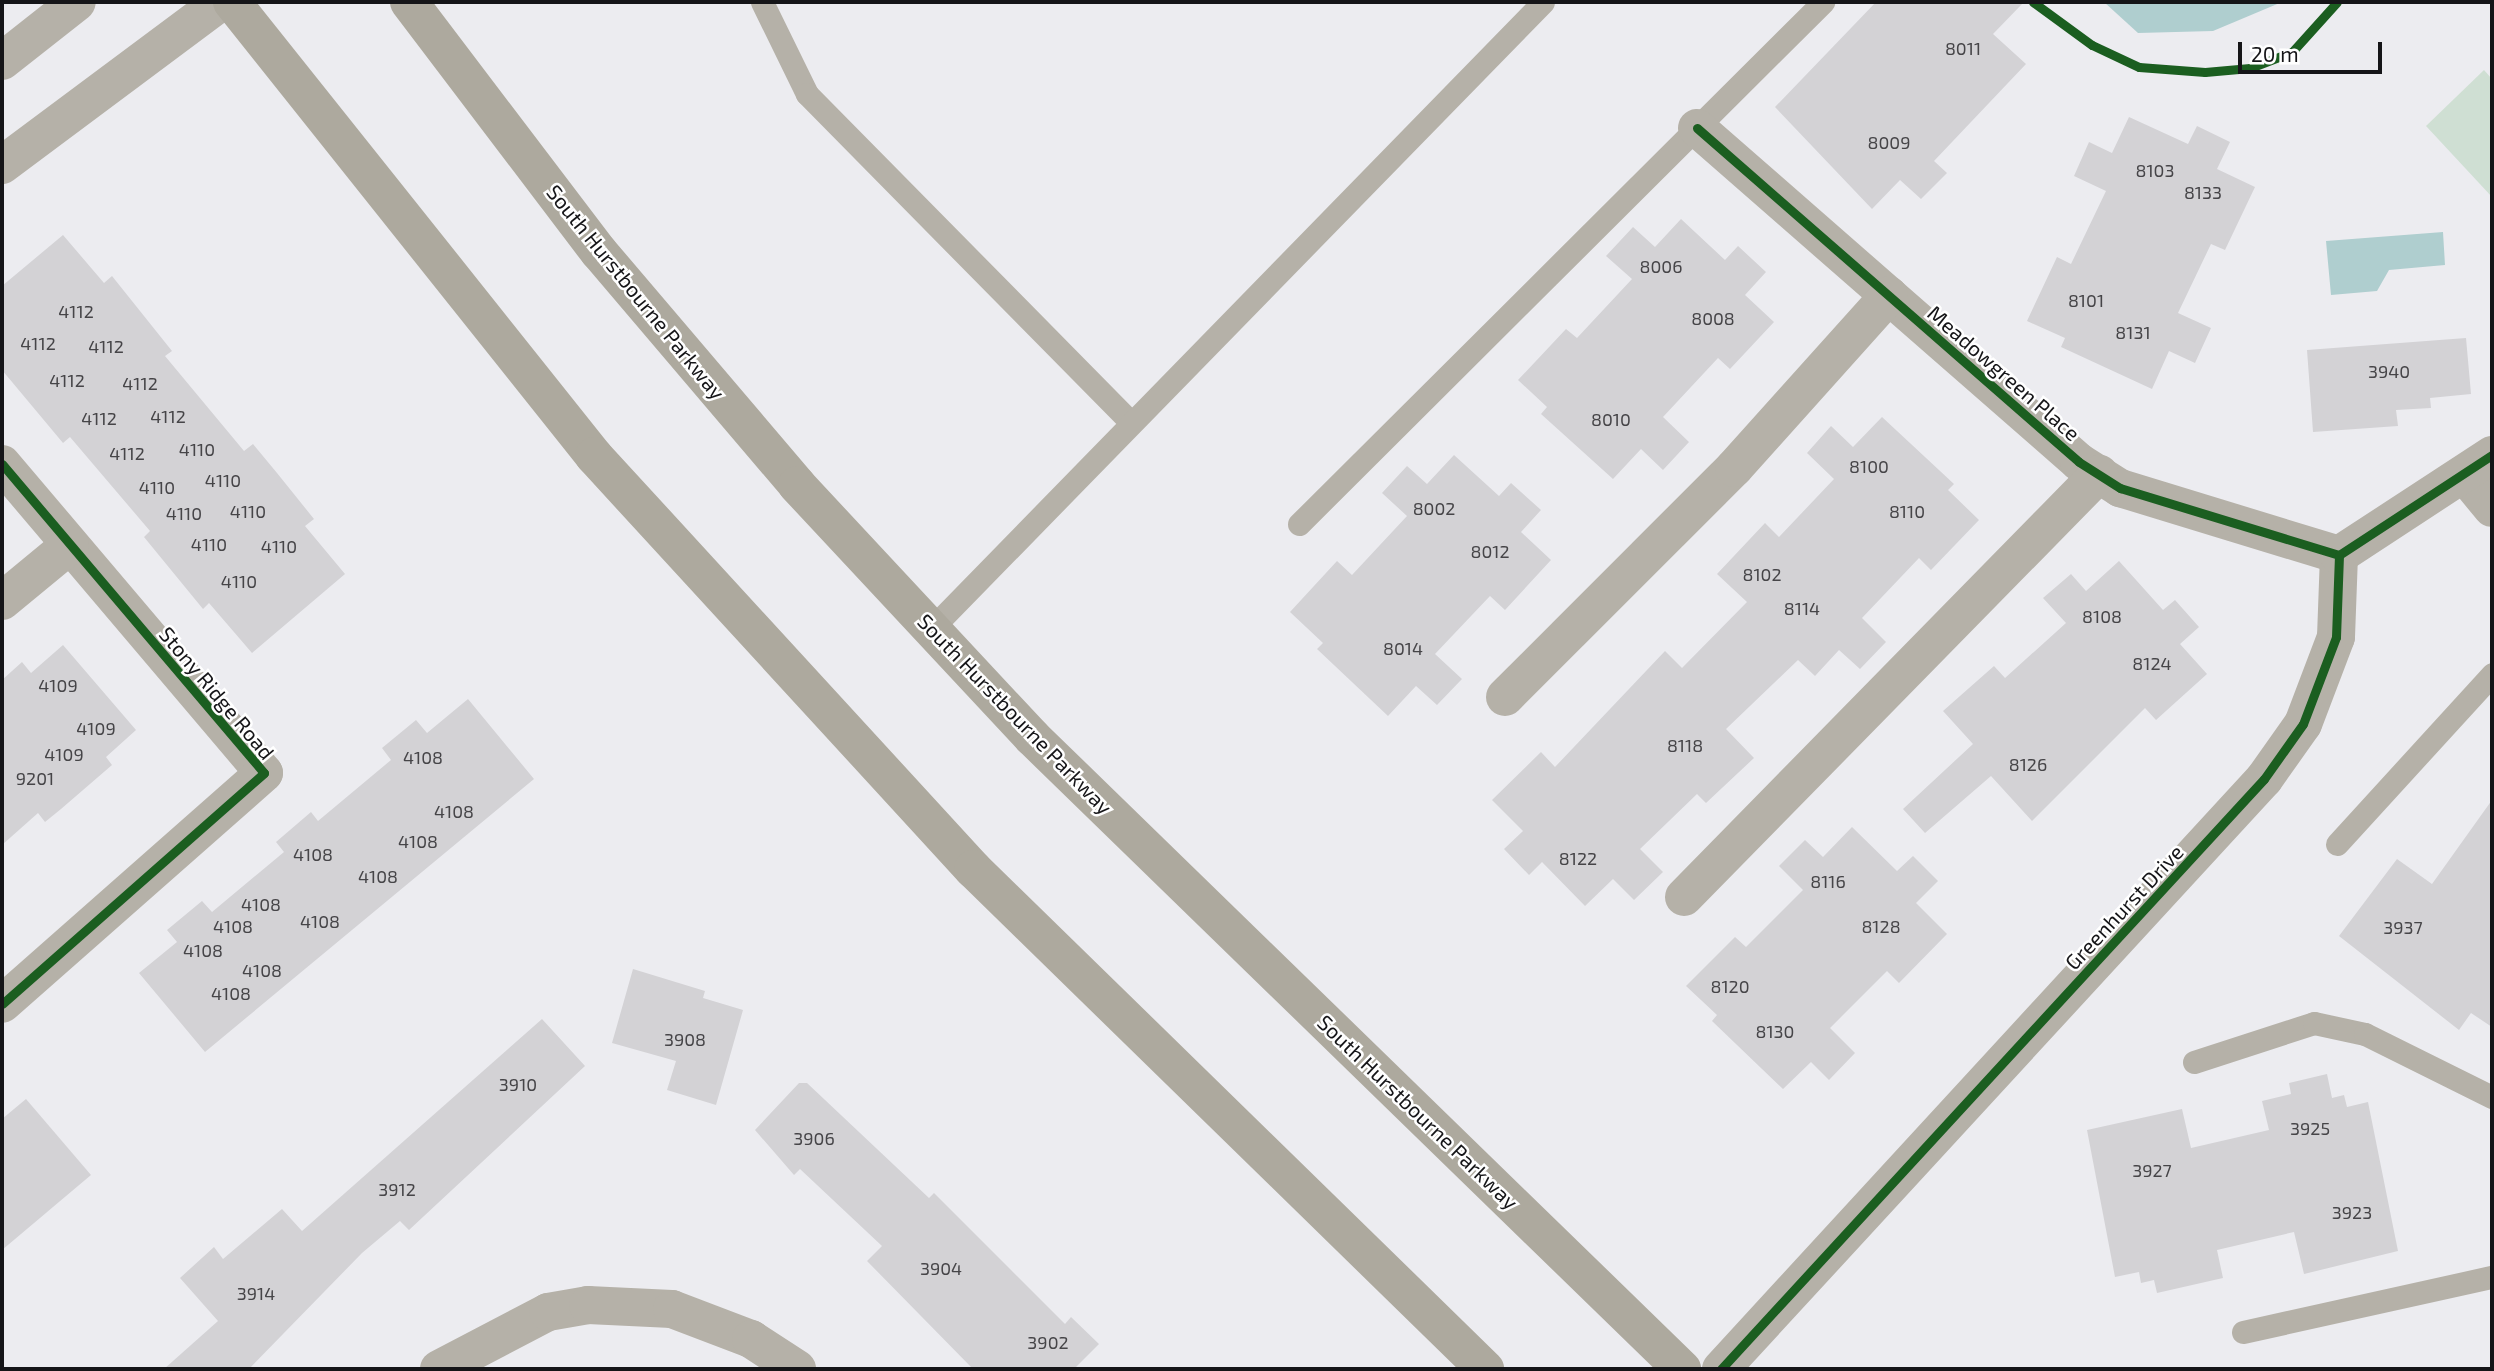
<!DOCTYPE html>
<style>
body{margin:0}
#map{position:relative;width:2494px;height:1371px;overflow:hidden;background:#ececf0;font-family:"Exo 2",sans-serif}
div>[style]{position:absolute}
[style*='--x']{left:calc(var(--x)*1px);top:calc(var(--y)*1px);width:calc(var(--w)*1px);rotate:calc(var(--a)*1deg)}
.green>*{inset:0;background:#cfdfd3}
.water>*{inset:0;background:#afcecf}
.building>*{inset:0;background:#d3d2d5}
.service>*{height:23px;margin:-11.5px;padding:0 11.5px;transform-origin:11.5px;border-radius:11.5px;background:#b5b1a8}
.minor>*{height:38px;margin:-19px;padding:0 19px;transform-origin:19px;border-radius:19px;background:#b5b1a8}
.primary>*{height:38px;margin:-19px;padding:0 19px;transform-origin:19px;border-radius:19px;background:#ada99e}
.cycleway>*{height:9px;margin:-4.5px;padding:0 4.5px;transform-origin:4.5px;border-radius:4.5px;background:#1b5e20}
span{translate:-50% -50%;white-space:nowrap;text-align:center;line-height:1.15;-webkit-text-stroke:5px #fff;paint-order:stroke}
.number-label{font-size:18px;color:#464548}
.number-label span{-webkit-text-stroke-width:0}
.street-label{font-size:21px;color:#151518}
.frame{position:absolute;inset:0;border:4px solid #151518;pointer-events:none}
.scale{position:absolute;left:2238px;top:42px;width:144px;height:32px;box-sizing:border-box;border:4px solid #151518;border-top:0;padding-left:9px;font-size:21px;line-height:24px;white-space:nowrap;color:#151518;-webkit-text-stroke:5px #fff;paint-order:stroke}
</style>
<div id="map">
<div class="green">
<div style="clip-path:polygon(2484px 70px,2492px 79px,2492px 197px,2426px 126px)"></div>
</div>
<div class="water">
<div style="clip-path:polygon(2104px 2px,2282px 2px,2213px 31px,2138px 33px)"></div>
<div style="clip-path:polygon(2443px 232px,2445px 265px,2389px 270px,2377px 291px,2331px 295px,2326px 241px)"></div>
</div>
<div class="building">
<div style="clip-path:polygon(1876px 2px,2024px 2px,1993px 34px,2026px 64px,1934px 161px,1947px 173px,1921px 199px,1900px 180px,1872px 209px,1775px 107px)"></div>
<div style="clip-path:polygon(2129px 117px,2188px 144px,2197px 126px,2230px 142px,2217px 169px,2255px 187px,2225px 250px,2211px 244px,2178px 313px,2211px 328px,2195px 363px,2169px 351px,2152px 389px,2061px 347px,2065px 338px,2027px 321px,2057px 257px,2071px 264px,2106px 191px,2074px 176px,2089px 142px,2112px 153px)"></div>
<div style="clip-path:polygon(1681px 219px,1725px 260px,1738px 246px,1766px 272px,1745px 295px,1774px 322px,1730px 369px,1718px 358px,1663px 417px,1689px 442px,1663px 470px,1641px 449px,1613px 479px,1541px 414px,1547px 407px,1518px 380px,1566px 329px,1577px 338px,1632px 279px,1606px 256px,1633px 227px,1655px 247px)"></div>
<div style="clip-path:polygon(63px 235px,104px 283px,112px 276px,172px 351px,165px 356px,244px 451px,253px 444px,277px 473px,314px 519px,305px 526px,345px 574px,252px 653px,209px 603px,203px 609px,144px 537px,150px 531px,70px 437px,63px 443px,2px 370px,2px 286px)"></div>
<div style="clip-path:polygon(2466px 338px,2471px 394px,2430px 398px,2431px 408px,2396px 410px,2398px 426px,2313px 432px,2307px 350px)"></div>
<div style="clip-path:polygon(1882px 417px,1954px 484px,1948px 490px,1979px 520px,1931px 570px,1919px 558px,1862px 618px,1886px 642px,1860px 669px,1839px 650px,1815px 676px,1798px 660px,1726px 729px,1754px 758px,1706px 803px,1697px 794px,1640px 849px,1663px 872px,1634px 900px,1613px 879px,1585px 906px,1542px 862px,1529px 875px,1504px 849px,1523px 831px,1492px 800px,1541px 752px,1555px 767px,1665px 651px,1682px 668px,1747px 602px,1717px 574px,1765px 523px,1779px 537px,1834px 479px,1807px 453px,1831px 426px,1853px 447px)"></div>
<div style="clip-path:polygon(1454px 455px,1499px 496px,1511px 483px,1541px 510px,1521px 532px,1551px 560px,1505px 610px,1490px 596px,1435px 654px,1462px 679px,1437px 705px,1416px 686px,1388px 716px,1317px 649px,1323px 643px,1290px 612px,1337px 561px,1352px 575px,1407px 516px,1382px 493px,1407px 466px,1427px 484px)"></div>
<div style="clip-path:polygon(2119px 561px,2163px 610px,2175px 600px,2199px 627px,2180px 644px,2207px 674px,2156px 720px,2145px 708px,2032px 821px,1991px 776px,1925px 833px,1903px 809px,1973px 744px,1943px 711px,1994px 666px,2005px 678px,2066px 623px,2043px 598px,2071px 574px,2086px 591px)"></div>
<div style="clip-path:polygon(63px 645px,136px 730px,106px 757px,112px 765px,61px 809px,45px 822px,38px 813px,2px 845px,2px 680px,22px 662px,31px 673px)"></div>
<div style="clip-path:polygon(468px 699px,534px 779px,205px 1052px,139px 973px,177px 942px,167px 930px,202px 901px,212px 912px,284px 852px,276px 842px,311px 812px,318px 821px,391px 760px,382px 748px,416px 720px,427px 733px)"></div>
<div style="clip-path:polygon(2492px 800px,2492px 1027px,2471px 1013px,2459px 1030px,2339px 936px,2397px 859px,2432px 884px)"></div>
<div style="clip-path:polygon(1852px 827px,1897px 871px,1913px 856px,1938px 881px,1916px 903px,1947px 934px,1899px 983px,1887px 971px,1830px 1028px,1855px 1053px,1829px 1080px,1811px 1062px,1783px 1089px,1712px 1021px,1717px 1015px,1686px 986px,1735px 937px,1746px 947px,1803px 890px,1779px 866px,1805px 840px,1823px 857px)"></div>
<div style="clip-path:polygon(633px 969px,705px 991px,703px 998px,743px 1010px,716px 1105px,667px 1090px,676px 1061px,612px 1043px)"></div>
<div style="clip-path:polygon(542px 1019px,585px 1066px,409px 1230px,400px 1221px,362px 1253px,249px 1369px,164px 1369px,218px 1321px,180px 1278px,214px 1247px,223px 1259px,282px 1209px,302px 1231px)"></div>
<div style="clip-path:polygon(2327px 1074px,2332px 1098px,2344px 1095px,2347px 1107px,2368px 1102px,2398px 1251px,2304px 1274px,2294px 1232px,2217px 1250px,2223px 1278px,2157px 1293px,2154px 1280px,2141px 1283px,2139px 1272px,2115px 1277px,2087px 1130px,2182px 1109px,2191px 1148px,2269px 1130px,2262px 1101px,2291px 1094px,2289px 1083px)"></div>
<div style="clip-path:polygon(799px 1083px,807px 1083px,929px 1198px,934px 1193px,1065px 1324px,1071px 1317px,1099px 1344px,1074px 1369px,973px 1369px,867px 1261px,882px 1246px,800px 1169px,794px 1175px,755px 1130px)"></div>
<div style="clip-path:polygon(26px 1099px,91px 1175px,2px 1250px,2px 1119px)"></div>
</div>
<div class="service">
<div style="--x:762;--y:2;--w:102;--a:63.9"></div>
<div style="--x:807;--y:94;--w:460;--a:45.4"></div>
<div style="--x:1299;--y:524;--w:740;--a:-44.89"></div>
<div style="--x:931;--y:629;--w:876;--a:-45.69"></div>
<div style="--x:2337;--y:844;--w:230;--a:-47.6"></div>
<div style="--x:2194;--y:1062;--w:126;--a:-18"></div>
<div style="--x:2314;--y:1023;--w:52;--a:12.2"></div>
<div style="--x:2365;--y:1034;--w:142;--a:26.4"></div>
<div style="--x:2243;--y:1332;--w:255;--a:-12.5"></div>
</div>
<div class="minor">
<div style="--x:2;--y:61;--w:95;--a:-38.2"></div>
<div style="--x:1697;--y:128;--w:507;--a:41.16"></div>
<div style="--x:2079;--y:462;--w:49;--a:32.4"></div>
<div style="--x:2120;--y:488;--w:229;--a:17"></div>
<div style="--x:2;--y:165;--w:273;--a:-36.7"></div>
<div style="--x:2;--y:464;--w:405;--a:49.7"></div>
<div style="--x:264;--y:773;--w:349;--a:138.6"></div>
<div style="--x:2464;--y:474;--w:44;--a:50.5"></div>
<div style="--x:2;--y:601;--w:88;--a:-39.5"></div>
<div style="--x:1505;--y:697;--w:324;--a:-45"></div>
<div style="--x:1734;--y:468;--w:232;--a:-48.1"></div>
<div style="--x:1684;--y:897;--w:593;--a:-45.55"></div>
<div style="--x:439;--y:1369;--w:123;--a:-27.6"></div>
<div style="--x:548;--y:1312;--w:41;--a:-9.9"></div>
<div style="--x:588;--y:1305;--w:84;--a:2.7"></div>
<div style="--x:672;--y:1309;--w:85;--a:20.8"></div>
<div style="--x:751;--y:1339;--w:55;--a:33.1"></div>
<div style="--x:1721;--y:1369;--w:802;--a:-47.38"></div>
<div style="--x:2264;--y:779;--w:67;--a:-54.7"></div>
<div style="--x:2303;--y:724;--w:93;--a:-69.2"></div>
<div style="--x:2336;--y:637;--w:82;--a:-87.9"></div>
<div style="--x:2339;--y:555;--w:183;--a:-33.2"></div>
</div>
<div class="primary">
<div style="--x:232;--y:2;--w:581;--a:51.43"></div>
<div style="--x:594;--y:456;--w:561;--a:47.46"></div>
<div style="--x:973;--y:869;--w:716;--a:44.32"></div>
<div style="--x:409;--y:2;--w:314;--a:52.8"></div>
<div style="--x:599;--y:252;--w:306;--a:49.6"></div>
<div style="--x:797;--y:485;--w:345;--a:47"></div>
<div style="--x:1032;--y:737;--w:907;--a:44.2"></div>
</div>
<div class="cycleway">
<div style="--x:2033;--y:2;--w:73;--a:36.1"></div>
<div style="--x:2092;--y:45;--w:52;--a:25.1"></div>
<div style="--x:2139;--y:67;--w:66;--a:4.3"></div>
<div style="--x:2205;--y:72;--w:45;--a:-5.1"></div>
<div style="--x:2250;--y:68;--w:45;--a:-20.9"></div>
<div style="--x:2292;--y:52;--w:67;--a:-48"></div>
<div style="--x:1697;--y:128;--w:507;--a:41.16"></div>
<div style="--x:2079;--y:462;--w:49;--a:32.4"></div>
<div style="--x:2120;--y:488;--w:229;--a:17"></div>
<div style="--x:2;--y:464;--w:405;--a:49.7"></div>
<div style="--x:264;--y:773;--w:349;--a:138.6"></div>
<div style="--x:1721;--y:1369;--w:802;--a:-47.38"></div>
<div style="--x:2264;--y:779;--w:67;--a:-54.7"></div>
<div style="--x:2303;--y:724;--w:93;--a:-69.2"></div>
<div style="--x:2336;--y:637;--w:82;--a:-87.9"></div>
<div style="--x:2339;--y:555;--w:183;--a:-33.2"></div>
</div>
<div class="number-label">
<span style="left:1963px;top:48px">8011</span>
<span style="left:1889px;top:142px">8009</span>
<span style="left:2155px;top:170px">8103</span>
<span style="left:2203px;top:192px">8133</span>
<span style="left:1661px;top:266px">8006</span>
<span style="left:2086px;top:300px">8101</span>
<span style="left:76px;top:311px">4112</span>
<span style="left:1713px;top:318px">8008</span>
<span style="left:2133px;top:332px">8131</span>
<span style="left:38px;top:343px">4112</span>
<span style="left:106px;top:346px">4112</span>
<span style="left:2389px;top:371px">3940</span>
<span style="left:67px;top:380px">4112</span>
<span style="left:140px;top:383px">4112</span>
<span style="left:168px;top:416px">4112</span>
<span style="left:99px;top:418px">4112</span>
<span style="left:1611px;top:419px">8010</span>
<span style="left:197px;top:449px">4110</span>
<span style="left:127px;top:453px">4112</span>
<span style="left:1869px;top:466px">8100</span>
<span style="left:223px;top:480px">4110</span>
<span style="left:157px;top:487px">4110</span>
<span style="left:1434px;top:508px">8002</span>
<span style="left:248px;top:511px">4110</span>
<span style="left:1907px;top:511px">8110</span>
<span style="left:184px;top:513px">4110</span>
<span style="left:209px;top:544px">4110</span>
<span style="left:279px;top:546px">4110</span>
<span style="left:1490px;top:551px">8012</span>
<span style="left:1762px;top:574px">8102</span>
<span style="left:239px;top:581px">4110</span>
<span style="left:1802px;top:608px">8114</span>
<span style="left:2102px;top:616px">8108</span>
<span style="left:1403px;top:648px">8014</span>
<span style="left:2152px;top:663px">8124</span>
<span style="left:58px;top:685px">4109</span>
<span style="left:96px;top:728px">4109</span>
<span style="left:1685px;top:745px">8118</span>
<span style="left:64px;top:754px">4109</span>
<span style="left:423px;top:757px">4108</span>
<span style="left:2028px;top:764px">8126</span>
<span style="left:35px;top:778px">9201</span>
<span style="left:454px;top:811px">4108</span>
<span style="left:418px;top:841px">4108</span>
<span style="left:313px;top:854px">4108</span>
<span style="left:1578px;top:858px">8122</span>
<span style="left:378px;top:876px">4108</span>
<span style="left:1828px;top:881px">8116</span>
<span style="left:261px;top:904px">4108</span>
<span style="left:320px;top:921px">4108</span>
<span style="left:233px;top:926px">4108</span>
<span style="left:1881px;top:926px">8128</span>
<span style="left:2403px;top:927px">3937</span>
<span style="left:203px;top:950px">4108</span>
<span style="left:262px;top:970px">4108</span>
<span style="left:1730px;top:986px">8120</span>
<span style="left:231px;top:993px">4108</span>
<span style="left:1775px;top:1031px">8130</span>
<span style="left:685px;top:1039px">3908</span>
<span style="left:518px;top:1084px">3910</span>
<span style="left:2310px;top:1128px">3925</span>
<span style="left:814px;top:1138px">3906</span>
<span style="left:2152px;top:1170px">3927</span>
<span style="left:397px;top:1189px">3912</span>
<span style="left:2352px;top:1212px">3923</span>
<span style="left:941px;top:1268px">3904</span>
<span style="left:256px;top:1293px">3914</span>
<span style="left:1048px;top:1342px">3902</span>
</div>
<div class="street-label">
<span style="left:636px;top:292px;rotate:51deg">South Hurstbourne Parkway</span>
<span style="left:2004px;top:373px;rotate:41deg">Meadowgreen Place</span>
<span style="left:217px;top:693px;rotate:50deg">Stony Ridge Road</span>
<span style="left:1015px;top:714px;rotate:46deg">South Hurstbourne Parkway</span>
<span style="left:2124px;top:907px;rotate:-47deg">Greenhurst Drive</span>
<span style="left:1418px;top:1112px;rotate:44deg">South Hurstbourne Parkway</span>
</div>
<div class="frame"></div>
<div class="scale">20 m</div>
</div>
